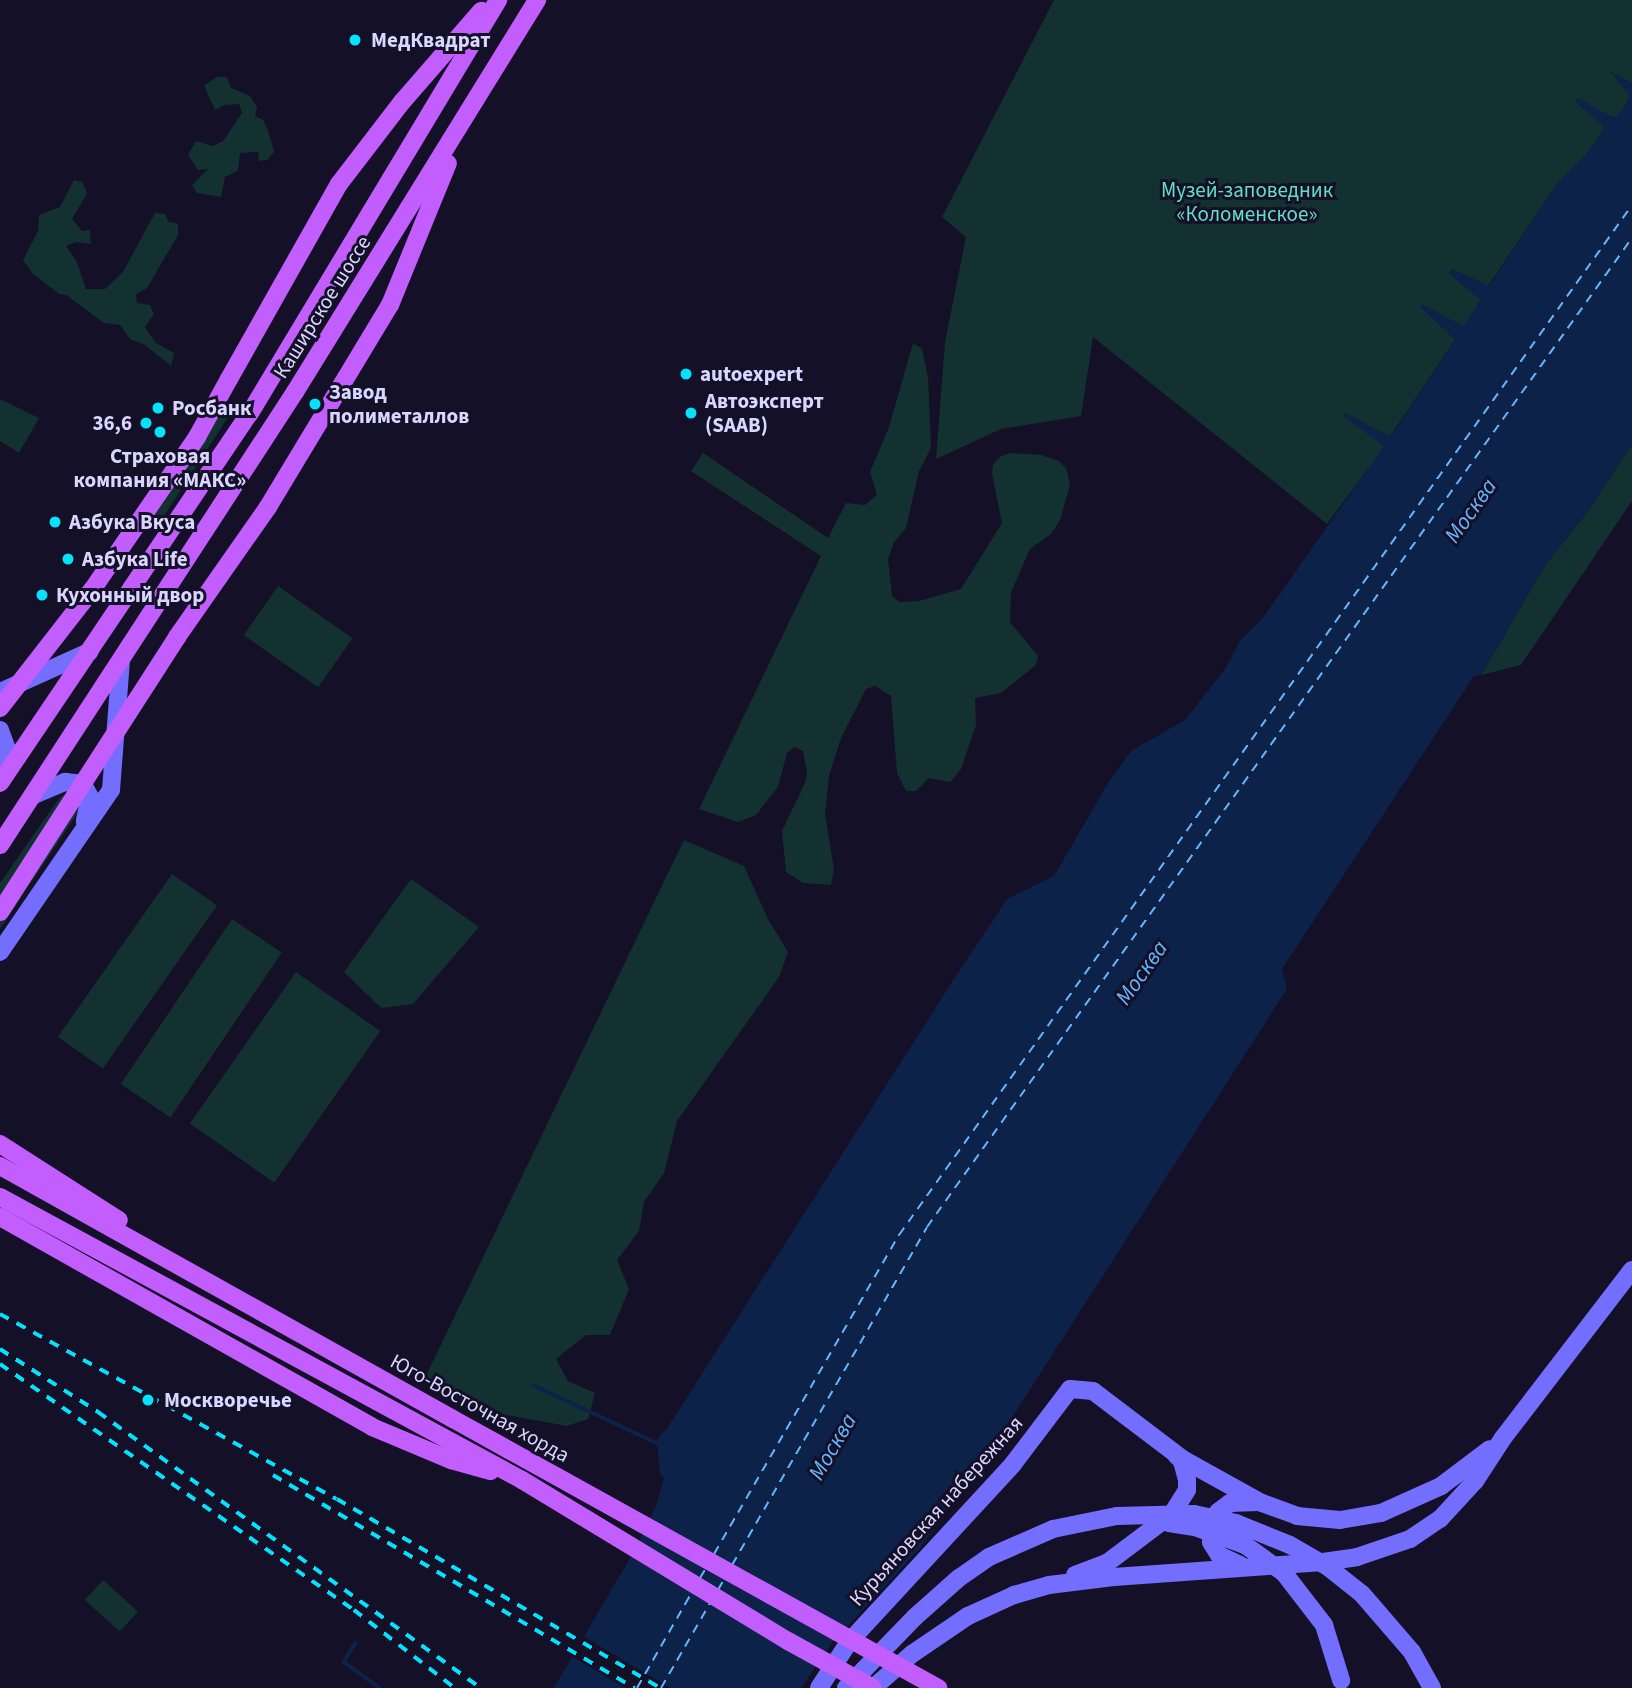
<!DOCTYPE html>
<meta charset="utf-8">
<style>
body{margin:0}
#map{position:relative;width:1632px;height:1688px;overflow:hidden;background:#141027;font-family:"Source Sans 3",sans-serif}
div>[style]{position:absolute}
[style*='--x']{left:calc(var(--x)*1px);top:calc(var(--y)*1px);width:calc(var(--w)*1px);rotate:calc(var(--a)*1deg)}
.green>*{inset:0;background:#133130;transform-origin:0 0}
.water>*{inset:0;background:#0d2249}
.pier>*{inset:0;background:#141027}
.stream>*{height:3.5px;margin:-1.75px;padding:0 1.75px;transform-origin:1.75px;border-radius:1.75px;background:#0d2249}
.ferry>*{height:2px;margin-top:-1px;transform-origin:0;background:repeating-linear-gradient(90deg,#65b6fe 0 9px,transparent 0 16px)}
.secondary>*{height:18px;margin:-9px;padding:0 9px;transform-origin:9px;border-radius:9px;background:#736efe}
.primary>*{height:18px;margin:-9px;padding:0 9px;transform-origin:9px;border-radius:9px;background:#c35efe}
.rail>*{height:3.5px;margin-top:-1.75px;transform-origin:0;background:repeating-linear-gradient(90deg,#04e2fd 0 10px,transparent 0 19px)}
.secondary-bridge>*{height:18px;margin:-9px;padding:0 9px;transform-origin:9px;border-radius:9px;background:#736efe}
.primary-bridge>*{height:18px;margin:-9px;padding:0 9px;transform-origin:9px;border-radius:9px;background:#c35efe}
.dots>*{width:19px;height:19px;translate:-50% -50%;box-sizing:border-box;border:4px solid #141027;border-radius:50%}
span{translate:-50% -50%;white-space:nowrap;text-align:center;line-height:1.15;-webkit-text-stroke:6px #141027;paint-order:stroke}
.poi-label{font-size:21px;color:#dbd6ff;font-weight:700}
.left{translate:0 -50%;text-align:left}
.right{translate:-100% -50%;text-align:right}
.park-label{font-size:21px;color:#62dfc1}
.street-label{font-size:21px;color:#dbd6ff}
.water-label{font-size:23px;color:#65b6fe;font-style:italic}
</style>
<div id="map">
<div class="green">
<div style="clip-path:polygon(1054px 0,1632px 0,1632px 83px,1611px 72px,1630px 95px,1624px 109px,1614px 118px,1577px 99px,1576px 102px,1604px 126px,1601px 134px,1585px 156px,1557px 184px,1488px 286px,1452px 269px,1449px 273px,1481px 300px,1463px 327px,1422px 305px,1421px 307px,1455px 339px,1390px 437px,1345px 413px,1344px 416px,1385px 446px,1327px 524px,1093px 337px,1081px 416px,1001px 429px,936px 459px,945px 342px,966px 237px,942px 217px)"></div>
<div style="clip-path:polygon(217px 77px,227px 77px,231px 88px,250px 96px,257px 107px,255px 116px,263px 120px,268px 130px,274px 152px,267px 160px,259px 161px,258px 152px,240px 153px,238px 171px,225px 177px,221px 197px,197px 193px,192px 185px,208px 169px,198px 170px,188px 155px,196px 141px,213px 146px,223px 141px,242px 113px,239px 104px,225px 105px,215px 110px,204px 86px)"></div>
<div style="clip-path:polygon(74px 180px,82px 182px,87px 193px,72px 219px,82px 231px,90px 230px,91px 244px,76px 242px,66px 246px,77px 262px,86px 289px,105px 289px,123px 272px,155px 213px,165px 214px,169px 222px,178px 224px,178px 235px,147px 288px,136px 294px,137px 303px,150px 305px,154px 314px,145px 327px,156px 343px,174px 353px,171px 366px,145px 345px,130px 339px,120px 325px,104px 323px,66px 295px,59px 294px,33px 274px,23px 260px,38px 231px,39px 215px,60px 207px)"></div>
<div style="clip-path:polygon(913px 343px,922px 349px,928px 377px,931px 448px,919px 471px,906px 528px,894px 542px,888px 559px,892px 596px,900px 602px,919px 601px,961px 589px,1002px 523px,992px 474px,993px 464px,1001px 456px,1011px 453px,1041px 455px,1059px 461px,1066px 468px,1070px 485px,1060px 520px,1051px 534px,1030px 549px,1011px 592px,1010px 622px,1038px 656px,1036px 665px,1001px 693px,975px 698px,976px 725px,961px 769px,950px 782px,929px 778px,916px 791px,906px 791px,897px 773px,891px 696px,875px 686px,866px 689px,841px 738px,829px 776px,825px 814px,834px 869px,831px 885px,803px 883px,786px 872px,782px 831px,805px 783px,807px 772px,803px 751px,794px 747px,787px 753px,778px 787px,756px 815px,738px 822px,699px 809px,821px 556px,691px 471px,703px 453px,828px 538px,846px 503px,865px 505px,877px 495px,870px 472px,889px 427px)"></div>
<div style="clip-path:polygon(0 399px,39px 418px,19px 453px,0 441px)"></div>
<div style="clip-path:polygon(224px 409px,232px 411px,155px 530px,146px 532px,138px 526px)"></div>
<div style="clip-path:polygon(1632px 444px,1632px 501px,1521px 665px,1481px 675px,1546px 564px,1588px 511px)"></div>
<div style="left:278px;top:586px;width:91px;height:60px;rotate:35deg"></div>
<div style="clip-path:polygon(70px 792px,80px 805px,79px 811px,0 929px,0 883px,60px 797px)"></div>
<div style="clip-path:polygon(684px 840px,744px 866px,768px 919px,788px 952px,779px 977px,677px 1121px,664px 1173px,644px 1202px,639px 1231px,617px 1260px,629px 1289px,610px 1335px,586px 1335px,556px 1359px,568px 1381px,595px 1393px,588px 1419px,567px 1426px,484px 1411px,423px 1382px)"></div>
<div style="left:172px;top:874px;width:55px;height:199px;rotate:35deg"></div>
<div style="clip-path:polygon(411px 879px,479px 927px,413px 1004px,381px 1008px,344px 972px)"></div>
<div style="left:232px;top:919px;width:60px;height:199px;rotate:34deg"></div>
<div style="left:296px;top:972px;width:103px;height:185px;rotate:35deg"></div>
<div style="left:103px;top:1580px;width:47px;height:27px;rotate:42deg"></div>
</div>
<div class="water">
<div style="clip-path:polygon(1611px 72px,1632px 83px,1632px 444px,1588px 511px,1546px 564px,1481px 675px,1474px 676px,1282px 969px,1287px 989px,1002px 1433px,921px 1547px,832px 1643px,801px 1688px,554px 1688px,634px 1551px,656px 1506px,664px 1478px,660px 1473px,657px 1440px,668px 1427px,954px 979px,1007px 899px,1054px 876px,1110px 780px,1131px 751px,1185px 720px,1225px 669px,1240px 641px,1262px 619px,1384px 446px,1343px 416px,1345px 413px,1391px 437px,1455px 339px,1420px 307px,1422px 304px,1463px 326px,1481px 300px,1449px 273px,1452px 269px,1489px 286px,1557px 184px,1585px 156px,1601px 134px,1604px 126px,1575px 102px,1578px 98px,1614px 118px,1624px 109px,1630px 96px)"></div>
</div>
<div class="pier">
<div style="clip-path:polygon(581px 1635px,670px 1688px,625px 1688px,569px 1655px)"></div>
</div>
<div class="stream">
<div style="--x:533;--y:1385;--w:141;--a:25.1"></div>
<div style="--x:356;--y:1643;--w:22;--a:122"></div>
<div style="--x:344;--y:1662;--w:44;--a:35.8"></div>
</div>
<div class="ferry">
<div style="--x:714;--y:1554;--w:369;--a:-59.9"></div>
<div style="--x:899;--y:1235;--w:1264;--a:-54.56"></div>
<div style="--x:732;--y:1565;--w:390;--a:-60"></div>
<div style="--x:927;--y:1227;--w:1215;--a:-54.52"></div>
<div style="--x:700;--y:1578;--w:12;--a:-59"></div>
<div style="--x:718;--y:1590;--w:13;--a:-61"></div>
<div style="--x:637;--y:1688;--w:111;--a:-60.2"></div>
<div style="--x:661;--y:1688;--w:98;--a:-60"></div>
</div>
<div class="secondary">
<div style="--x:0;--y:692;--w:98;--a:-24.2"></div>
<div style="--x:0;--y:730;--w:20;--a:70"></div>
<div style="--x:7;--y:749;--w:29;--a:98"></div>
<div style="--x:34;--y:795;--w:34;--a:-23"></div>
<div style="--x:65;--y:782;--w:10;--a:6"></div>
<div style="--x:75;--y:783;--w:11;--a:27"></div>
<div style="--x:85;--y:788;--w:10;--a:61"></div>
<div style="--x:90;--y:797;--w:25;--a:102"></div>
<div style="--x:0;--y:952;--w:196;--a:-55.6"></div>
<div style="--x:111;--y:790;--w:130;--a:-85.6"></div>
<div style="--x:1240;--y:1565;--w:23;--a:-155"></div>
<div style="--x:1219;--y:1555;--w:15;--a:-122"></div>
<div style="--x:1211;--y:1542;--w:16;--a:-90"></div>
<div style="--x:1211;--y:1526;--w:16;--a:-63"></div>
<div style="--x:1218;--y:1512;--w:15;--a:-37"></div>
<div style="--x:1230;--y:1503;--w:28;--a:-2"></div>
<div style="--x:1075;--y:1575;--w:34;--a:-21"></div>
<div style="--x:1107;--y:1563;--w:81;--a:-37"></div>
<div style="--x:1172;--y:1514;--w:28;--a:-58"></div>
<div style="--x:1187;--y:1490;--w:10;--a:-90"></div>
<div style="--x:1187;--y:1480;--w:20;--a:-105"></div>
<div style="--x:1182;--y:1461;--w:8;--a:-135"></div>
<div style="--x:819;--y:1688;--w:55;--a:-56.9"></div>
<div style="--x:849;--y:1642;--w:242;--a:-47.3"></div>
<div style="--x:1013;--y:1464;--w:94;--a:-52.8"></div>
<div style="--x:1070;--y:1389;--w:23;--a:5"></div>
<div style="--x:1093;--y:1391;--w:114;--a:37.2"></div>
<div style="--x:1184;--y:1460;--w:89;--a:28.9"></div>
<div style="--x:1262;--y:1503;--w:37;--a:20"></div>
<div style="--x:1297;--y:1516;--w:43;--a:5.3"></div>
<div style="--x:1340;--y:1520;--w:42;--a:-9.7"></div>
<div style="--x:1381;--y:1513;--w:66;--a:-24.2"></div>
<div style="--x:1441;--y:1486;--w:61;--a:-37.1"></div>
<div style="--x:846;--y:1688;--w:99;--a:-45.8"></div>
<div style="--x:915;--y:1617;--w:59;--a:-41.6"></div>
<div style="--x:959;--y:1578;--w:37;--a:-35"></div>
<div style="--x:989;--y:1557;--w:70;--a:-23.6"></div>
<div style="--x:1053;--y:1529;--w:65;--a:-11.5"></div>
<div style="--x:873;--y:1688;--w:52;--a:-41.1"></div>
<div style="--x:912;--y:1654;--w:68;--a:-34.2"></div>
<div style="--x:968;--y:1616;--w:51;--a:-24.5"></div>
<div style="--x:1014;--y:1595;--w:36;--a:-16"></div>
<div style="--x:1049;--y:1585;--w:65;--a:-7"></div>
<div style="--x:1114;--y:1577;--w:210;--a:-4.1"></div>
<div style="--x:1323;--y:1562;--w:34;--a:-8"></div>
<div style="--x:1357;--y:1557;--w:56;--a:-18.8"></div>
<div style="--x:1410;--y:1539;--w:36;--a:-34"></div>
<div style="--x:1440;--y:1519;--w:52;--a:-47.4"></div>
<div style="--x:1475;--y:1481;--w:51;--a:-56.9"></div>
<div style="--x:1503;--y:1438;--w:212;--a:-52.5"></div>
</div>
<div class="primary">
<div style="--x:229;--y:379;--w:224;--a:-60.6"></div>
<div style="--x:339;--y:184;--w:103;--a:-52.5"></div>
<div style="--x:402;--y:102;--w:121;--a:-49"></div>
<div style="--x:268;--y:507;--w:236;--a:-58.9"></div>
<div style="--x:390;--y:305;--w:153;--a:-67.8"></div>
<div style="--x:0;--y:783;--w:447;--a:-56"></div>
<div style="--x:250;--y:413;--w:482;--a:-59"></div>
<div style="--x:0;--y:845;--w:541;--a:-56.93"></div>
<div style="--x:295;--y:392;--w:461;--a:-58.3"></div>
<div style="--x:0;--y:1144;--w:141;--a:32.6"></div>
<div style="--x:0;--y:1166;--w:519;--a:29.18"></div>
<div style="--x:0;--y:1197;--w:594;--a:28.46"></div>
<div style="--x:522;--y:1480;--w:311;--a:31.2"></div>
<div style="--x:0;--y:1217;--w:427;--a:29.4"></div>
<div style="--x:372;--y:1427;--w:86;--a:22.7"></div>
<div style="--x:451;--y:1460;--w:41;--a:15.8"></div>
</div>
<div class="rail">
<div style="--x:0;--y:1314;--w:384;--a:28.8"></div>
<div style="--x:337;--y:1499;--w:375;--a:30.3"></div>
<div style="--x:0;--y:1349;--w:117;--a:32.7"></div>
<div style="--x:98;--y:1412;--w:471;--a:35.8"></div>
<div style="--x:0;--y:1364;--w:431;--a:34.8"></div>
<div style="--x:354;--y:1610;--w:128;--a:37.7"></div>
<div style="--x:273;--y:1475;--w:420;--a:30.5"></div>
</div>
<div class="secondary-bridge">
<div style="--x:1117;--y:1516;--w:77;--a:-1.5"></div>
<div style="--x:1194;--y:1514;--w:43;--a:12.1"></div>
<div style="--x:1236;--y:1523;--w:58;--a:22.2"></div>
<div style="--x:1290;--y:1545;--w:44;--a:30.1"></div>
<div style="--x:1328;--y:1567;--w:43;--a:38.5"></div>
<div style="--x:1362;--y:1594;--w:77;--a:49.2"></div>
<div style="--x:1412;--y:1652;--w:41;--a:60.9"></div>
<div style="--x:1169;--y:1523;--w:26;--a:9"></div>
<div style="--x:1195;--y:1527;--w:53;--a:19.8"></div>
<div style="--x:1245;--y:1545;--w:48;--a:35.7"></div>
<div style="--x:1284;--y:1573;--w:66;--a:52.4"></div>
<div style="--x:1324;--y:1625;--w:58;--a:72.8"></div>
</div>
<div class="primary-bridge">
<div style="--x:0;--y:708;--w:150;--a:-52.1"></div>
<div style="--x:92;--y:590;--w:186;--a:-55.5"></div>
<div style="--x:197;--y:437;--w:66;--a:-61.1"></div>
<div style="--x:0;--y:912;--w:327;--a:-57.2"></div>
<div style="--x:177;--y:637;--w:159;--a:-55"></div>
<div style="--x:453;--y:1419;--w:555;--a:29.01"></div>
<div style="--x:788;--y:1641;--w:97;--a:28.9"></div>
</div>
<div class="dots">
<div style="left:355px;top:40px;background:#04e2fd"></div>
<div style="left:686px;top:374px;background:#04e2fd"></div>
<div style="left:315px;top:404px;background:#04e2fd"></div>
<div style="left:158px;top:408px;background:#04e2fd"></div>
<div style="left:691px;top:413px;background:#04e2fd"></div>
<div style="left:146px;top:423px;background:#04e2fd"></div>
<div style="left:160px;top:432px;background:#04e2fd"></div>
<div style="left:55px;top:522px;background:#04e2fd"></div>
<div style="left:68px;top:559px;background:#04e2fd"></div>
<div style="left:42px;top:595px;background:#04e2fd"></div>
<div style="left:148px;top:1400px;background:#04e2fd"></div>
</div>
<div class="poi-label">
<span class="left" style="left:371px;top:40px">МедКвадрат</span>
<span class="left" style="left:700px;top:374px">autoexpert</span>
<span class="left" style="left:329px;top:404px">Завод<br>полиметаллов</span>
<span class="left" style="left:705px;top:413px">Автоэксперт<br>(SAAB)</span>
<span class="left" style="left:172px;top:408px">Росбанк</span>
<span class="right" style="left:132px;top:423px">36,6</span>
<span style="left:160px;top:468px">Страховая<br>компания «МАКС»</span>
<span class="left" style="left:69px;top:522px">Азбука Вкуса</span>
<span class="left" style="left:82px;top:559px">Азбука Life</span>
<span class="left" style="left:56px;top:595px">Кухонный двор</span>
<span class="left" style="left:164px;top:1400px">Москворечье</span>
</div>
<div class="park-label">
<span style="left:1247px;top:202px">Музей-заповедник<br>«Коломенское»</span>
</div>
<div class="street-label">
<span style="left:322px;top:307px;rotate:-58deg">Каширское шоссе</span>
<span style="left:480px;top:1408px;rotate:29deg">Юго-Восточная хорда</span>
<span style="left:936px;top:1511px;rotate:-48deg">Курьяновская набережная</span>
</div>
<div class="water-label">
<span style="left:1471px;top:511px;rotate:-55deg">Москва</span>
<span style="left:1142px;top:973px;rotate:-55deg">Москва</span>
<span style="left:833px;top:1447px;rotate:-60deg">Москва</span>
</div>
</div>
